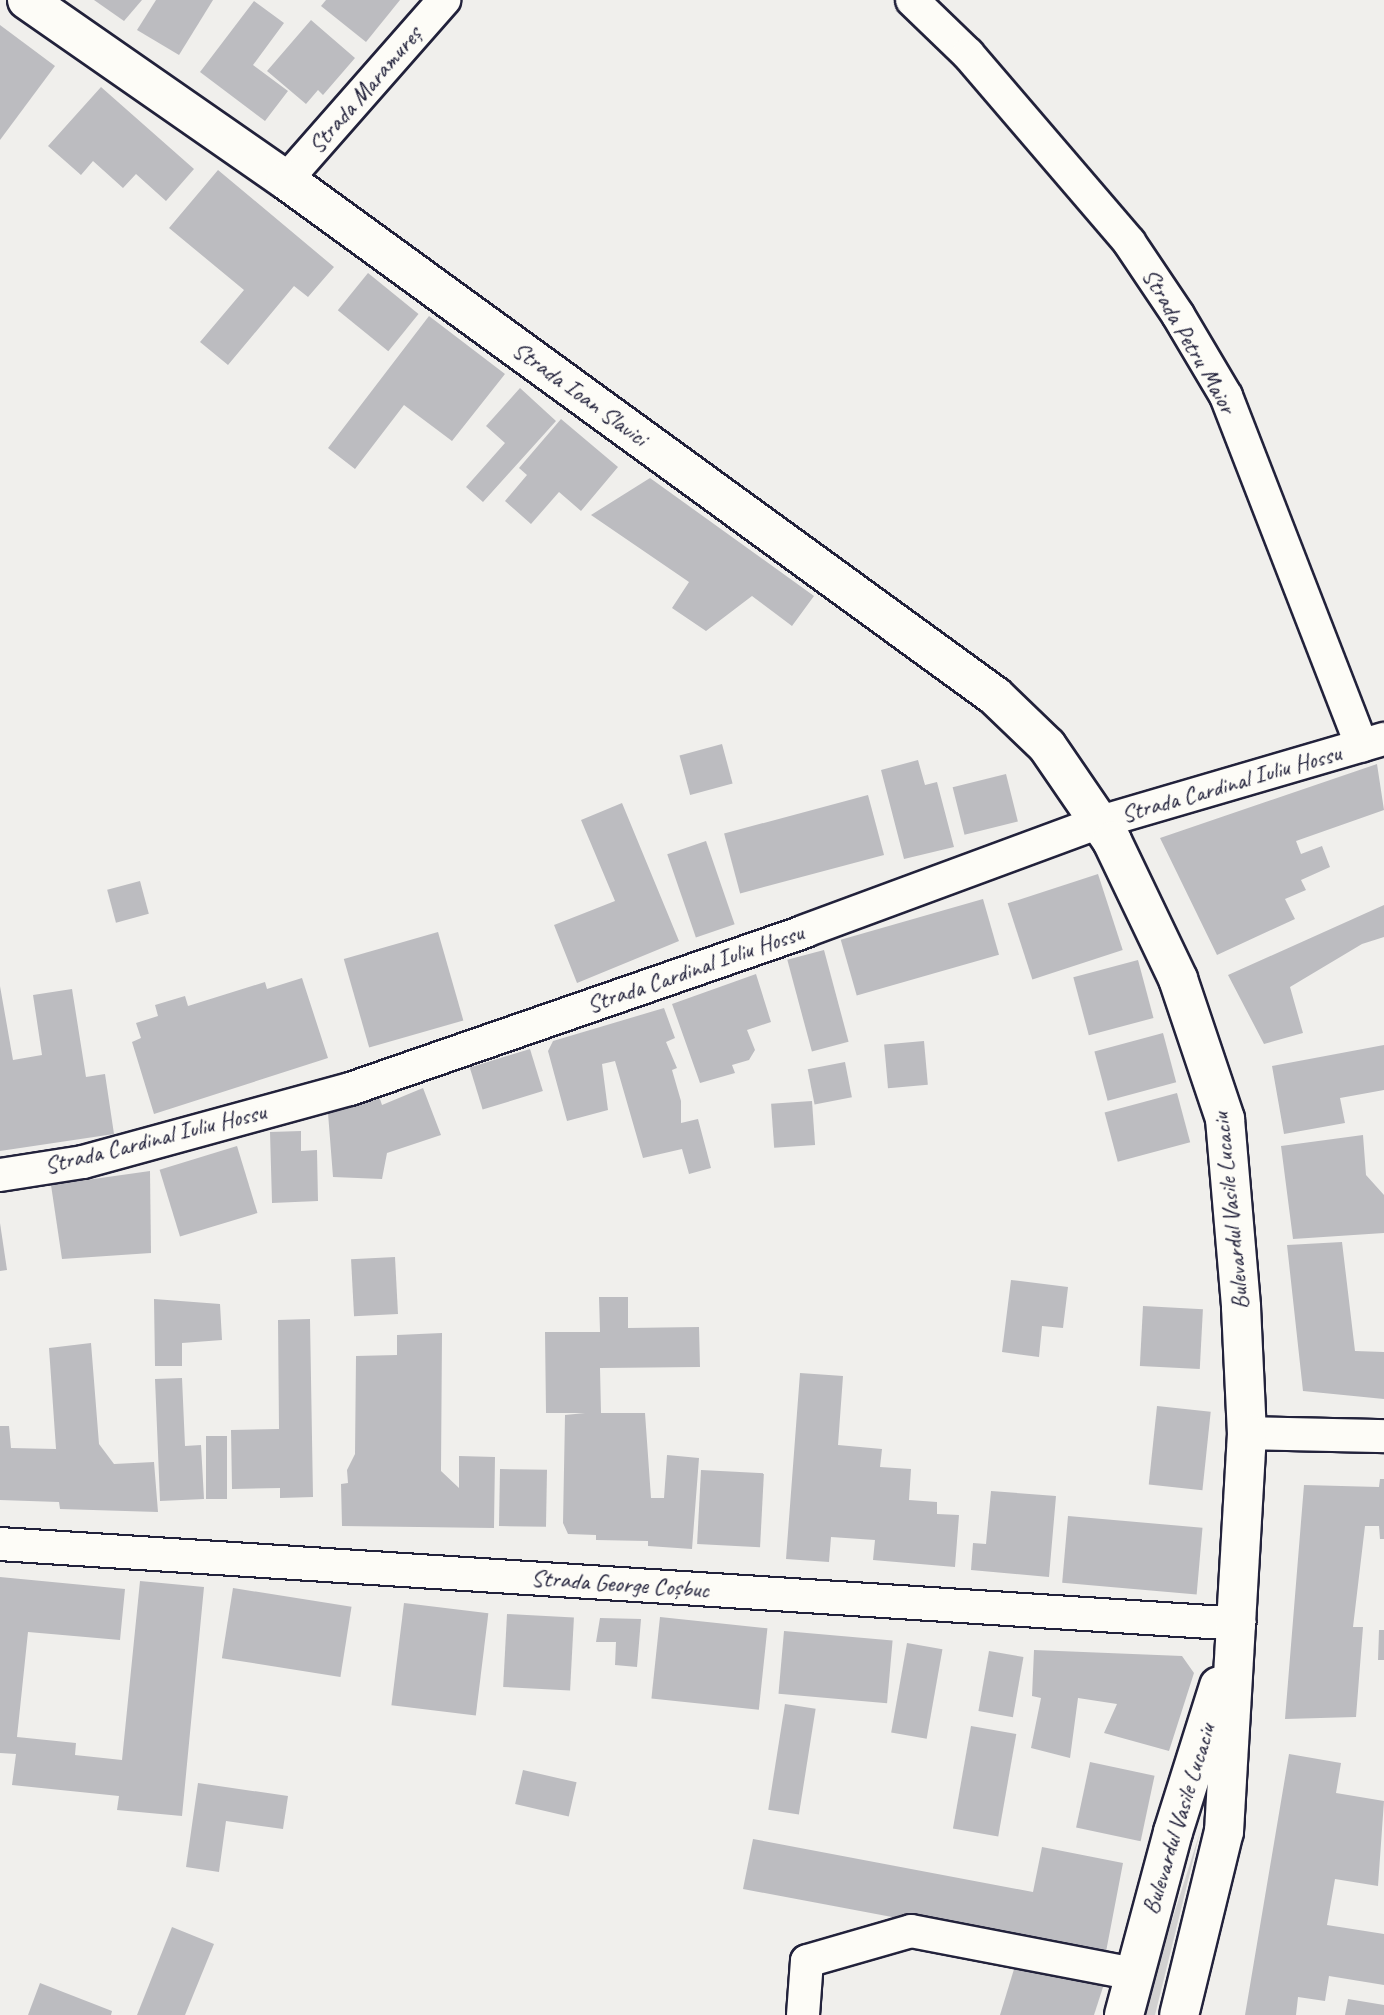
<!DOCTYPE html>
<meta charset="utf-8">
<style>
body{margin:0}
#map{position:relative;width:1384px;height:2015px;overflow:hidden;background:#f0efec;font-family:Caveat,sans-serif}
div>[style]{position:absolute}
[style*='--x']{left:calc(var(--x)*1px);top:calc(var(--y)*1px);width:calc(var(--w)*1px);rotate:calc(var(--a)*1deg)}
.green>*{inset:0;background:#d2d1d1}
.building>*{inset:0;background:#bcbcc0;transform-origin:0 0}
.roads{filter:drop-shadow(2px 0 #22223b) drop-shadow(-2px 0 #22223b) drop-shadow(0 2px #22223b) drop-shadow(0 -2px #22223b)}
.minor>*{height:32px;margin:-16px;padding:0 16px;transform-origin:16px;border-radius:16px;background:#fdfcf7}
.secondary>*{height:38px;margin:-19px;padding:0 19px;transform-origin:19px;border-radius:19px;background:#fdfcf7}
span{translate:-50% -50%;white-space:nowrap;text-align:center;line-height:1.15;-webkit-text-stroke:6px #fdfcf7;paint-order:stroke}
.street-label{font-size:24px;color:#22223b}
</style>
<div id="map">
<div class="green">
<div style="clip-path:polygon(1200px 1832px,1155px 2015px,1142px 2015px)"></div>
</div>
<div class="building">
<div style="clip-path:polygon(94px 0,142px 0,124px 21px)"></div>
<div style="clip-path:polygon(156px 0,213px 0,179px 55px,137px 30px)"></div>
<div style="clip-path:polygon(326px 0,400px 0,366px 42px,321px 6px)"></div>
<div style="clip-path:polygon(254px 1px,284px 23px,253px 65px,288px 91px,265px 121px,200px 72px)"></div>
<div style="clip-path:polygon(311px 20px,355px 58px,323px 95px,318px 90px,306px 104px,267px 71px)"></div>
<div style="clip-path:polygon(0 25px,55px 66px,0 140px)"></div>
<div style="clip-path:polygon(101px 87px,194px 169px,166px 201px,136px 174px,123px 188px,93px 161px,81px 175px,48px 146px)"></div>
<div style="clip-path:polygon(218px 170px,334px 267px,308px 297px,294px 286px,228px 365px,200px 342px,244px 290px,169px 228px)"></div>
<div style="left:368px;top:273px;width:65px;height:48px;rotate:39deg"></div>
<div style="clip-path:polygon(429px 316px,505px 374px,452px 441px,404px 405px,355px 469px,328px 448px)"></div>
<div style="clip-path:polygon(520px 388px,556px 421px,483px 502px,466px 487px,505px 443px,486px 426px)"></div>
<div style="clip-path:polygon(561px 419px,618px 467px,581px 511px,559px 492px,531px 524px,505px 501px,527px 475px,519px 468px)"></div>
<div style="clip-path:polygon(650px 478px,814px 596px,792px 626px,752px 596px,706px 631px,672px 608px,689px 582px,591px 515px)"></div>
<div style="left:722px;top:744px;width:41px;height:44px;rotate:75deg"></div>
<div style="clip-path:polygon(918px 760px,925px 785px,937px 782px,954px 847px,904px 859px,881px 770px)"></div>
<div style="clip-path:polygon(1377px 764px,1384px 810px,1296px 841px,1301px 854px,1322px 846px,1330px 867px,1301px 880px,1306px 890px,1285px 899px,1295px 919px,1217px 955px,1160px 838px)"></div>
<div style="left:1006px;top:774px;width:49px;height:55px;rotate:76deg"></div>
<div style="left:868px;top:795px;width:62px;height:149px;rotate:75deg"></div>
<div style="clip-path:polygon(622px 803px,679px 941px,577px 983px,554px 925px,615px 901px,581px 820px)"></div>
<div style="left:706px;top:841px;width:88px;height:41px;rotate:71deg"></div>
<div style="left:1098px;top:874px;width:80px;height:95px;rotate:72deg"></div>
<div style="left:140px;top:881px;width:34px;height:34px;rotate:75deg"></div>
<div style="left:983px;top:899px;width:58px;height:148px;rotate:74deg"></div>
<div style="clip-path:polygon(1384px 905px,1384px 937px,1362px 944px,1290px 987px,1303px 1033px,1264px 1044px,1228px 975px)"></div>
<div style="left:438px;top:932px;width:92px;height:98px;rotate:74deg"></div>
<div style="left:824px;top:950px;width:95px;height:38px;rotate:75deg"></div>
<div style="left:1138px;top:960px;width:60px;height:67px;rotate:75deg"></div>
<div style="clip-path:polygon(756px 974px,771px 1022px,747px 1030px,755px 1050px,749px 1060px,732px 1065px,735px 1073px,700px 1083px,672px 1004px)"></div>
<div style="clip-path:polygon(302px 978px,328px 1058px,154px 1114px,132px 1042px,141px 1038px,136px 1023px,158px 1016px,155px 1005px,185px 996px,188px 1006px,265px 982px,267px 989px)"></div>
<div style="clip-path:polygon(0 986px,13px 1060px,42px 1055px,33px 995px,72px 989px,86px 1077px,105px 1074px,114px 1134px,0 1151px)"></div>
<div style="clip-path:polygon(664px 1008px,675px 1038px,666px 1042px,677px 1068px,672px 1070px,681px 1101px,681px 1123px,698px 1119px,711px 1168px,689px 1174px,682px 1149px,643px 1158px,615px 1061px,602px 1064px,608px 1110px,567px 1121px,548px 1051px,553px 1041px)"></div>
<div style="left:1163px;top:1033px;width:51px;height:71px;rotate:75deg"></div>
<div style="left:924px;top:1041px;width:44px;height:40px;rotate:85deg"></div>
<div style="clip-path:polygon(1384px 1045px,1384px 1090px,1340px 1098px,1345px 1123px,1284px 1134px,1272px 1066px)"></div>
<div style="left:530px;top:1049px;width:44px;height:63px;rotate:73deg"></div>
<div style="left:845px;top:1062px;width:36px;height:38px;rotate:79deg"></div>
<div style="clip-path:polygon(423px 1088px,441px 1135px,387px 1153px,382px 1179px,333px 1177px,328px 1113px,379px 1096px,382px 1105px)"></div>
<div style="left:1177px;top:1093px;width:51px;height:75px;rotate:75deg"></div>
<div style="left:812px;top:1101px;width:44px;height:41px;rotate:86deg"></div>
<div style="clip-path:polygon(301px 1131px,301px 1151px,317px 1150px,318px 1201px,272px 1203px,270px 1132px)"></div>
<div style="clip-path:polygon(1363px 1135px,1366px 1175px,1384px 1195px,1384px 1233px,1293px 1239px,1281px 1146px)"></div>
<div style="left:237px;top:1146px;width:70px;height:81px;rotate:73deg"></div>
<div style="clip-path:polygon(150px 1171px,151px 1253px,62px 1259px,51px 1185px)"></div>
<div style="clip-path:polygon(0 1223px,7px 1270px,0 1271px)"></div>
<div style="clip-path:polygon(1342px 1242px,1355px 1351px,1384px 1352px,1384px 1399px,1303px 1391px,1287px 1245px)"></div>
<div style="left:395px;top:1257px;width:57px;height:44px;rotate:87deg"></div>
<div style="clip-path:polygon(1011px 1280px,1068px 1287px,1063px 1328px,1042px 1326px,1039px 1357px,1002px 1352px)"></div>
<div style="clip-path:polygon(599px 1297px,628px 1297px,628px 1328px,699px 1327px,700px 1367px,600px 1368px,601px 1413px,645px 1413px,651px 1498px,664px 1498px,667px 1455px,699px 1458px,692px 1549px,648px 1546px,648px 1541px,596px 1540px,596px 1535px,568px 1534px,563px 1523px,565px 1415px,585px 1413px,546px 1413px,545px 1332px,600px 1332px)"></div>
<div style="clip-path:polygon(154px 1299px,220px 1304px,222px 1340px,182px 1343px,182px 1366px,155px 1366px)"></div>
<div style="left:1143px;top:1306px;width:60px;height:60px;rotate:3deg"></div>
<div style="clip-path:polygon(310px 1319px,313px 1497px,280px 1498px,280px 1488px,232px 1489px,231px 1430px,279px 1429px,278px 1320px)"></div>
<div style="clip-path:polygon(442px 1333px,441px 1471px,459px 1488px,459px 1456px,495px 1457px,494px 1528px,342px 1526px,341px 1484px,348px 1483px,347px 1470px,355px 1454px,356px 1356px,397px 1355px,397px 1335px)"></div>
<div style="clip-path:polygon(91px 1343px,99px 1444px,114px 1464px,154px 1462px,158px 1512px,60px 1509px,59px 1502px,0 1500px,0 1426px,9px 1426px,11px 1448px,56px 1449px,49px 1348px)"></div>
<div style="clip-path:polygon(800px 1373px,843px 1376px,838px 1445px,882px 1449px,880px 1467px,911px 1469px,909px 1500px,937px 1502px,937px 1514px,959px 1515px,955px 1567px,873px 1560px,875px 1540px,831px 1537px,829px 1562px,786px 1559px)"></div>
<div style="clip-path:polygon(182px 1378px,185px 1446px,201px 1445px,204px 1499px,160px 1501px,155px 1379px)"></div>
<div style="left:1157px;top:1406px;width:54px;height:79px;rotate:6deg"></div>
<div style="left:206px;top:1436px;width:21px;height:63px"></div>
<div style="left:500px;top:1469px;width:47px;height:57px;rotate:1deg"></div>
<div style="left:701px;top:1470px;width:63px;height:74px;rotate:3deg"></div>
<div style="clip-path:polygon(1380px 1479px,1384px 1479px,1384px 1539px,1380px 1539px,1379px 1526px,1365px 1526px,1353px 1627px,1363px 1627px,1356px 1717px,1285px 1719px,1304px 1485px,1379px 1487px)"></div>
<div style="clip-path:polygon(991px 1491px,1056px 1496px,1049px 1577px,971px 1570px,973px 1543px,986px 1544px)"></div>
<div style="left:1068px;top:1516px;width:135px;height:67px;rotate:5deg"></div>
<div style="clip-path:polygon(0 1577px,125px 1589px,120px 1640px,28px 1632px,17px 1737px,76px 1743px,75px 1755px,122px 1760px,140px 1581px,204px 1587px,182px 1816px,117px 1810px,119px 1796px,12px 1785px,16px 1754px,0 1753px)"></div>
<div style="left:233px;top:1588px;width:120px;height:71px;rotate:9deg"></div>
<div style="left:404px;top:1603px;width:85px;height:103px;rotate:7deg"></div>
<div style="left:507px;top:1614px;width:67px;height:73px;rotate:3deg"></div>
<div style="left:660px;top:1617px;width:108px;height:82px;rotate:6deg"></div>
<div style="clip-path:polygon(600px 1618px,641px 1619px,637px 1667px,615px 1665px,616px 1642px,596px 1642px)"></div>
<div style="clip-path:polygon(1379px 1630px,1384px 1630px,1384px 1660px,1378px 1660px)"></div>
<div style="left:784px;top:1631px;width:109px;height:63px;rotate:5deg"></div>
<div style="left:907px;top:1643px;width:36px;height:91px;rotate:10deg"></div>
<div style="clip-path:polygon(1034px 1650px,1182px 1656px,1194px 1673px,1169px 1751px,1104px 1733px,1117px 1704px,1078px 1698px,1070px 1758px,1031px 1748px,1041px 1698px,1032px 1696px)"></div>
<div style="left:989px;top:1651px;width:35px;height:61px;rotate:10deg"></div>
<div style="left:785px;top:1704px;width:31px;height:107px;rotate:9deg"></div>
<div style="left:971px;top:1726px;width:46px;height:104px;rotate:10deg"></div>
<div style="clip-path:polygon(1289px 1754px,1341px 1763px,1336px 1793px,1384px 1801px,1378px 1886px,1335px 1879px,1327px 1925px,1384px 1934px,1384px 1985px,1329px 1976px,1325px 2001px,1298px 1997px,1296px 2015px,1245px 2015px)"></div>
<div style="left:1090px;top:1762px;width:66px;height:67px;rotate:12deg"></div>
<div style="left:523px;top:1770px;width:55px;height:35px;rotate:13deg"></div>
<div style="clip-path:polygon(198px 1783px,288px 1796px,283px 1829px,226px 1821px,219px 1872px,186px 1867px)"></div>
<div style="clip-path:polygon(753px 1839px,1033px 1892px,1042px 1847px,1123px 1863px,1105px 1957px,743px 1889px)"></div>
<div style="clip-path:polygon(172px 1927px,214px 1944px,185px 2015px,137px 2015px)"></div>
<div style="clip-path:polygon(1018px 1956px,1104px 1984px,1094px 2015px,1000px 2015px)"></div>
<div style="clip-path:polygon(40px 1983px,112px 2011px,111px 2015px,28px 2015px)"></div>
<div style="clip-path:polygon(1348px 1999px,1384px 2005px,1384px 2015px,1345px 2015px)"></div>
</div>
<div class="roads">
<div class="minor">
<div style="--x:912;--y:0;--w:78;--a:44"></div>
<div style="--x:968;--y:54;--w:248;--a:49.4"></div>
<div style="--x:1129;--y:242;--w:88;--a:56.1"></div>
<div style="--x:1178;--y:315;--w:94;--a:59.3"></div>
<div style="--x:1226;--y:396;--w:375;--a:68.8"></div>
<div style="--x:286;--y:180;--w:240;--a:-48.7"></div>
<div style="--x:0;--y:1175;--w:84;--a:-8.9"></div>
<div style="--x:83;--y:1162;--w:277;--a:-15.3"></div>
<div style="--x:350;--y:1089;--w:482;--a:-19.1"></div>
<div style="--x:805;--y:931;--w:314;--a:-20.3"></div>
<div style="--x:1100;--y:822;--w:296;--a:-16.3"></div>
<div style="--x:1247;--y:1433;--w:137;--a:1.3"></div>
<div style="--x:0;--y:1544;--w:1242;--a:3.69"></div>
<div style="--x:803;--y:2015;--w:54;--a:-85.8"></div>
<div style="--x:807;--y:1961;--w:108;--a:-16.1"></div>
<div style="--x:911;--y:1931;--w:228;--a:10.9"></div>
</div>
<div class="secondary">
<div style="--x:27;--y:0;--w:315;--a:34.8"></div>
<div style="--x:286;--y:180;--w:877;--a:36.05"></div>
<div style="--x:995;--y:696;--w:72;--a:43.9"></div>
<div style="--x:1047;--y:746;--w:115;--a:55.6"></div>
<div style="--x:1112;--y:841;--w:153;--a:64.4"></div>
<div style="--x:1178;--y:979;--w:148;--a:71.4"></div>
<div style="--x:1225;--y:1119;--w:189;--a:85.1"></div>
<div style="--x:1241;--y:1307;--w:126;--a:87.3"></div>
<div style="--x:1247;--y:1433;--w:399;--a:93.3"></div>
<div style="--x:1224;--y:1831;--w:189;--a:103.7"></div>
<div style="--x:1124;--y:2015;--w:189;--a:-75"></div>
<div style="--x:1173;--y:1832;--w:153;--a:-72.5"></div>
</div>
</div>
<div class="street-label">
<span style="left:365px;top:90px;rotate:-49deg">Strada Maramureș</span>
<span style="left:1189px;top:341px;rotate:60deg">Strada Petru Maior</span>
<span style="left:580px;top:394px;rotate:36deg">Strada Ioan Slavici</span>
<span style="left:1231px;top:784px;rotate:-16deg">Strada Cardinal Iuliu Hossu</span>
<span style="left:695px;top:969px;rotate:-19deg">Strada Cardinal Iuliu Hossu</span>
<span style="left:155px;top:1139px;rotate:-14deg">Strada Cardinal Iuliu Hossu</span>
<span style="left:1231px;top:1211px;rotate:-96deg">Bulevardul Vasile Lucaciu</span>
<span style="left:620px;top:1584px;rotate:4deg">Strada George Coșbuc</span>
<span style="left:1179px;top:1819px;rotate:-73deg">Bulevardul Vasile Lucaciu</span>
</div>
</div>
